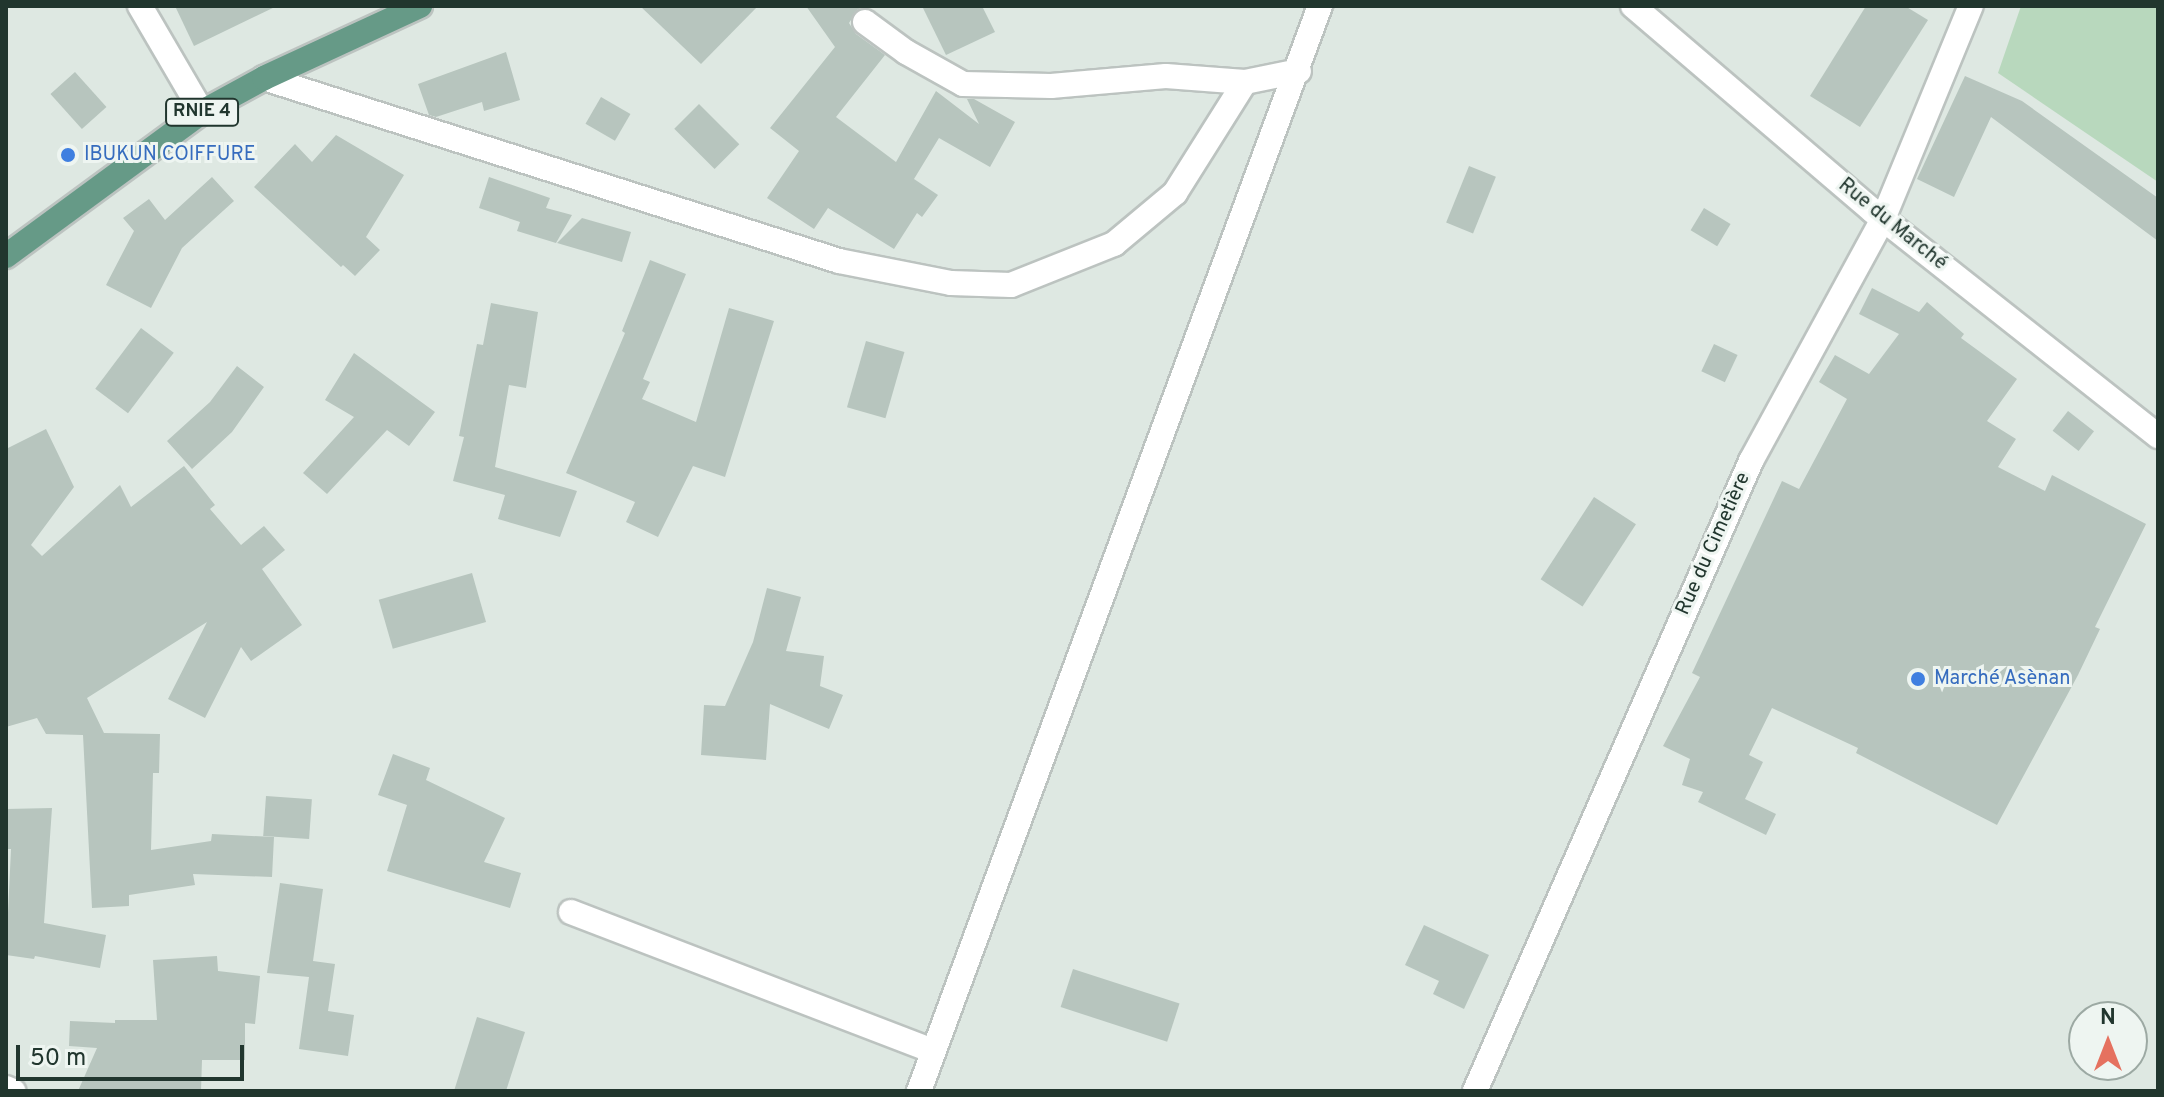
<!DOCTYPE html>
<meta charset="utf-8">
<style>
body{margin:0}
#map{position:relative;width:2164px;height:1097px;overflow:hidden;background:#dee8e2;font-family:Overpass,sans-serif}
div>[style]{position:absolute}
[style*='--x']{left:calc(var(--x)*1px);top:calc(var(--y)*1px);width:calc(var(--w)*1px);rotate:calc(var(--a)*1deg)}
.green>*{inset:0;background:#b8d8bd}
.building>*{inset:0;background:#b7c5be;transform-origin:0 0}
.roads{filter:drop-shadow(2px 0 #bcc3c0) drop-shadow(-2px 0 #bcc3c0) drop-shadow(0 2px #bcc3c0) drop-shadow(0 -2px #bcc3c0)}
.street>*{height:24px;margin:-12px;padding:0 12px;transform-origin:12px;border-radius:12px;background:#fff}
.primary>*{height:24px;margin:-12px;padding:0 12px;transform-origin:12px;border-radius:12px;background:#669a87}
.dots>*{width:22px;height:22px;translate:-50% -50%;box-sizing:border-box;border:4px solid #eef5f1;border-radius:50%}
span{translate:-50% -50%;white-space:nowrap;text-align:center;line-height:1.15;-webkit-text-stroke:6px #eef5f1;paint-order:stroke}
.shield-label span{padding:2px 6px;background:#eef5f1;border:2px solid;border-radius:6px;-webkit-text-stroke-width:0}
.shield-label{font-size:18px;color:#21362e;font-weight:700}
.shop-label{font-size:20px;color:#366cbe}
.left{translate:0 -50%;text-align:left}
.street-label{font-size:20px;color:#21362e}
.frame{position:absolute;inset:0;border:8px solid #21362e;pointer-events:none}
.north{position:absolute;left:2068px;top:1001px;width:80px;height:80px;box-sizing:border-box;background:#eef5f1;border:2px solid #9ca9a3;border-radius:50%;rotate:0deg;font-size:22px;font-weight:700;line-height:32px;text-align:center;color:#21362e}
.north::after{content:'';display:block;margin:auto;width:28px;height:36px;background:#e5715f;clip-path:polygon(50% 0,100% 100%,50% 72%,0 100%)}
.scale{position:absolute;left:16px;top:1045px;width:228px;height:36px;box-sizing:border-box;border:4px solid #21362e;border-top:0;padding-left:10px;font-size:24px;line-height:28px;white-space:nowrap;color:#21362e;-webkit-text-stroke:6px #eef5f1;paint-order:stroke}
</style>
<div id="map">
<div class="green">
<div style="clip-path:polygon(2021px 6px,2158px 6px,2158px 182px,1998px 73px)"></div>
</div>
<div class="building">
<div style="clip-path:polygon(175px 6px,277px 6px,194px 46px)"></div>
<div style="clip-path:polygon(640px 6px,758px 6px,701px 64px)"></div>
<div style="clip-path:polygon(806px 6px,874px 6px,858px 9px,849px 23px,856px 34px,885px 55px,836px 117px,896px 162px,936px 91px,979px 124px,967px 99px,974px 99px,1015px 122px,990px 167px,939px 138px,914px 179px,938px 195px,922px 217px,917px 213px,894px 249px,828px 208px,814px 229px,767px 198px,799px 151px,770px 128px,835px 47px)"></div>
<div style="clip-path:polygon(922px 6px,982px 6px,995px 32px,946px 55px)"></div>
<div style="clip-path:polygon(1866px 6px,1905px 6px,1928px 20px,1860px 127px,1810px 96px)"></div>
<div style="clip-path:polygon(506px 52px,520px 100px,484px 111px,482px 102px,436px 117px,429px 115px,418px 84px)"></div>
<div style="left:75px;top:72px;width:47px;height:33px;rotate:48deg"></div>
<div style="clip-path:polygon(1965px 76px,2022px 101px,2158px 198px,2158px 241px,1991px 117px,1954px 197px,1917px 179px)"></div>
<div style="left:601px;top:97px;width:34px;height:31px;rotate:30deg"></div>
<div style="left:699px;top:104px;width:57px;height:35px;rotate:45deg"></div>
<div style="clip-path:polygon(336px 135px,404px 175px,366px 237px,380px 250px,355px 276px,343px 265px,341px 267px,254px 187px,295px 144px,312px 162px)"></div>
<div style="left:1469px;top:166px;width:29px;height:61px;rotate:22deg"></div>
<div style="clip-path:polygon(212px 177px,234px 201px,182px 248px,151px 308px,106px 285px,134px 231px,123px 218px,149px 199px,165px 220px)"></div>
<div style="clip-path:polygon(489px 177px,550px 198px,546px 208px,572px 215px,556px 243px,517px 231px,520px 222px,479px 208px)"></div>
<div style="left:1704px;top:208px;width:31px;height:26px;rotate:31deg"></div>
<div style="clip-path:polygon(582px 218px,631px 232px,622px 262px,557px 243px)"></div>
<div style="clip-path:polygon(650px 260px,686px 274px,643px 379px,650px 382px,642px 399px,696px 422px,729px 308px,774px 321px,725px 477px,693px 466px,658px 537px,626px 522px,635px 502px,566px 473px,625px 333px,622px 331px)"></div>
<div style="clip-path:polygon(1872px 288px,1919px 312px,1927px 302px,1964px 334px,1961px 338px,2017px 379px,1987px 421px,2016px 439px,1998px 467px,2045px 491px,2052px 475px,2146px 524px,2095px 627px,2100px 629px,2078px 675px,1997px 825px,1856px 753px,1858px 748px,1772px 708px,1749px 755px,1763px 762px,1745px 799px,1776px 814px,1766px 835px,1698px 802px,1703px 792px,1682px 785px,1690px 759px,1663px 746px,1700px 677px,1692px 673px,1782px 481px,1799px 489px,1847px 399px,1819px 382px,1835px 355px,1869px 374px,1899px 334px,1859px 314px)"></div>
<div style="clip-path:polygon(491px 303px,538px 312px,526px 388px,509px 385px,495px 467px,577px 491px,560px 537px,498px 519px,505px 495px,453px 481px,464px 437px,459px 436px,477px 344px,483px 345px)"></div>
<div style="left:141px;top:328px;width:41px;height:76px;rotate:37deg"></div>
<div style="left:866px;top:341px;width:40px;height:69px;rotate:16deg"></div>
<div style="left:1714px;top:344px;width:26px;height:30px;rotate:25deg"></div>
<div style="clip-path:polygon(354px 353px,435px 412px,409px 446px,387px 430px,327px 494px,303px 473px,354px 417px,325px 400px)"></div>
<div style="clip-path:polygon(237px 366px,264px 387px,232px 432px,192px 469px,167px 441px,210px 402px)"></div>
<div style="left:2068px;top:411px;width:33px;height:25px;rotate:38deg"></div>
<div style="clip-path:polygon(46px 429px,74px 487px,31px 545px,42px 556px,120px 485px,131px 507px,184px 466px,215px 505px,210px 509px,241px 545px,264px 526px,285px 550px,262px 569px,302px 625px,251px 661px,241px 647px,205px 718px,168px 699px,207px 622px,87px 698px,104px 733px,160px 734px,159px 773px,153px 773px,151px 850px,211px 841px,212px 834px,274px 837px,272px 877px,193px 874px,195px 885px,129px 895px,129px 906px,92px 908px,83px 735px,46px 734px,37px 718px,6px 727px,6px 449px)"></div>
<div style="left:1594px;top:497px;width:50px;height:98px;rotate:33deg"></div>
<div style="left:472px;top:573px;width:51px;height:97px;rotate:74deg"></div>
<div style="clip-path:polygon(767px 588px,801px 597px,786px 651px,824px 656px,820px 686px,843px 695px,829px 729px,770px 704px,766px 760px,701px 755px,704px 705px,725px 706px,753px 642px)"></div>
<div style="clip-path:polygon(393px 754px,430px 768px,426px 780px,505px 818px,484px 862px,521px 873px,510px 908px,387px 871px,407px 805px,378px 795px)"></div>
<div style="left:266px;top:796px;width:46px;height:40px;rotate:4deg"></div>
<div style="clip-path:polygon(52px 808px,44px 923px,106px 935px,100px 968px,35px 956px,34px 959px,6px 955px,11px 849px,6px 849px,6px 809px)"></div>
<div style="clip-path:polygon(280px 883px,323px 889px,313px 961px,335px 964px,328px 1011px,354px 1015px,348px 1056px,299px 1049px,309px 977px,267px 973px)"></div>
<div style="clip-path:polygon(1424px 925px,1489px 955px,1464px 1009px,1433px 994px,1439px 981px,1405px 965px)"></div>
<div style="clip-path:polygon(217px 956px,218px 971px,260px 976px,255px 1024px,245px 1023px,245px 1060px,202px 1060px,201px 1091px,78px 1091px,97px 1048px,69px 1046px,70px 1021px,115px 1023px,115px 1020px,157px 1020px,153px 960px)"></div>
<div style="left:1073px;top:969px;width:112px;height:40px;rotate:18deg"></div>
<div style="clip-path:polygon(477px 1017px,525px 1032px,506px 1091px,454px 1091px)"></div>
</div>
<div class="roads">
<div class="street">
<div style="--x:140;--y:6;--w:123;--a:59.7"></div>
<div style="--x:1633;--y:6;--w:316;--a:40.5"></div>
<div style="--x:1873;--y:211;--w:363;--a:38.3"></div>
<div style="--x:865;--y:22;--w:51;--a:36.2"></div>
<div style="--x:906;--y:52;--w:65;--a:29.3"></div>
<div style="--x:963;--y:84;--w:88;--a:1.3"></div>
<div style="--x:1051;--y:86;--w:115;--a:-5"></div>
<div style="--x:1166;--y:76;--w:79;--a:4.3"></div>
<div style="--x:1245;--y:82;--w:55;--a:-11.5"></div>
<div style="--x:264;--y:78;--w:603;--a:17.65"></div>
<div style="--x:839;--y:261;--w:114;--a:11.1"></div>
<div style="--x:951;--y:283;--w:60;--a:1.9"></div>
<div style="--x:1011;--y:285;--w:111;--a:-21.7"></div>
<div style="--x:1114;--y:244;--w:80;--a:-39.9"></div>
<div style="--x:1175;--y:193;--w:131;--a:-57.8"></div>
<div style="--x:571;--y:912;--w:388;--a:21"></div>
<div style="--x:6;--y:1088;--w:8;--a:23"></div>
<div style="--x:919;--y:1091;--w:1157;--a:-69.72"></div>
<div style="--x:1475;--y:1091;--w:688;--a:-66.34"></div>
<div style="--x:1751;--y:461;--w:276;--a:-61.4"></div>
<div style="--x:1883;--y:219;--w:230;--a:-67.6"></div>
</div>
<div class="primary">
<div style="--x:6;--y:256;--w:243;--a:-36.3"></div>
<div style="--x:202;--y:112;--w:71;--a:-28.7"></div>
<div style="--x:264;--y:78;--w:172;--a:-24.8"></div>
</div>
</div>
<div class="dots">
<div style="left:68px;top:155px;background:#3f7fe0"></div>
<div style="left:1918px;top:679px;background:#3f7fe0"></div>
</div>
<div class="shield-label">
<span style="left:202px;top:112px">RNIE 4</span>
</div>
<div class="shop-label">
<span class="left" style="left:84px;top:155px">IBUKUN COIFFURE</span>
<span class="left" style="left:1934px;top:679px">Marché Asènan</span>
</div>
<div class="street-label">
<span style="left:1892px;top:225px;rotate:39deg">Rue du Marché</span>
<span style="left:1714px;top:544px;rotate:-66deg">Rue du Cimetière</span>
</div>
<div class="frame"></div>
<div class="north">N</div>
<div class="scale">50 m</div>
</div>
